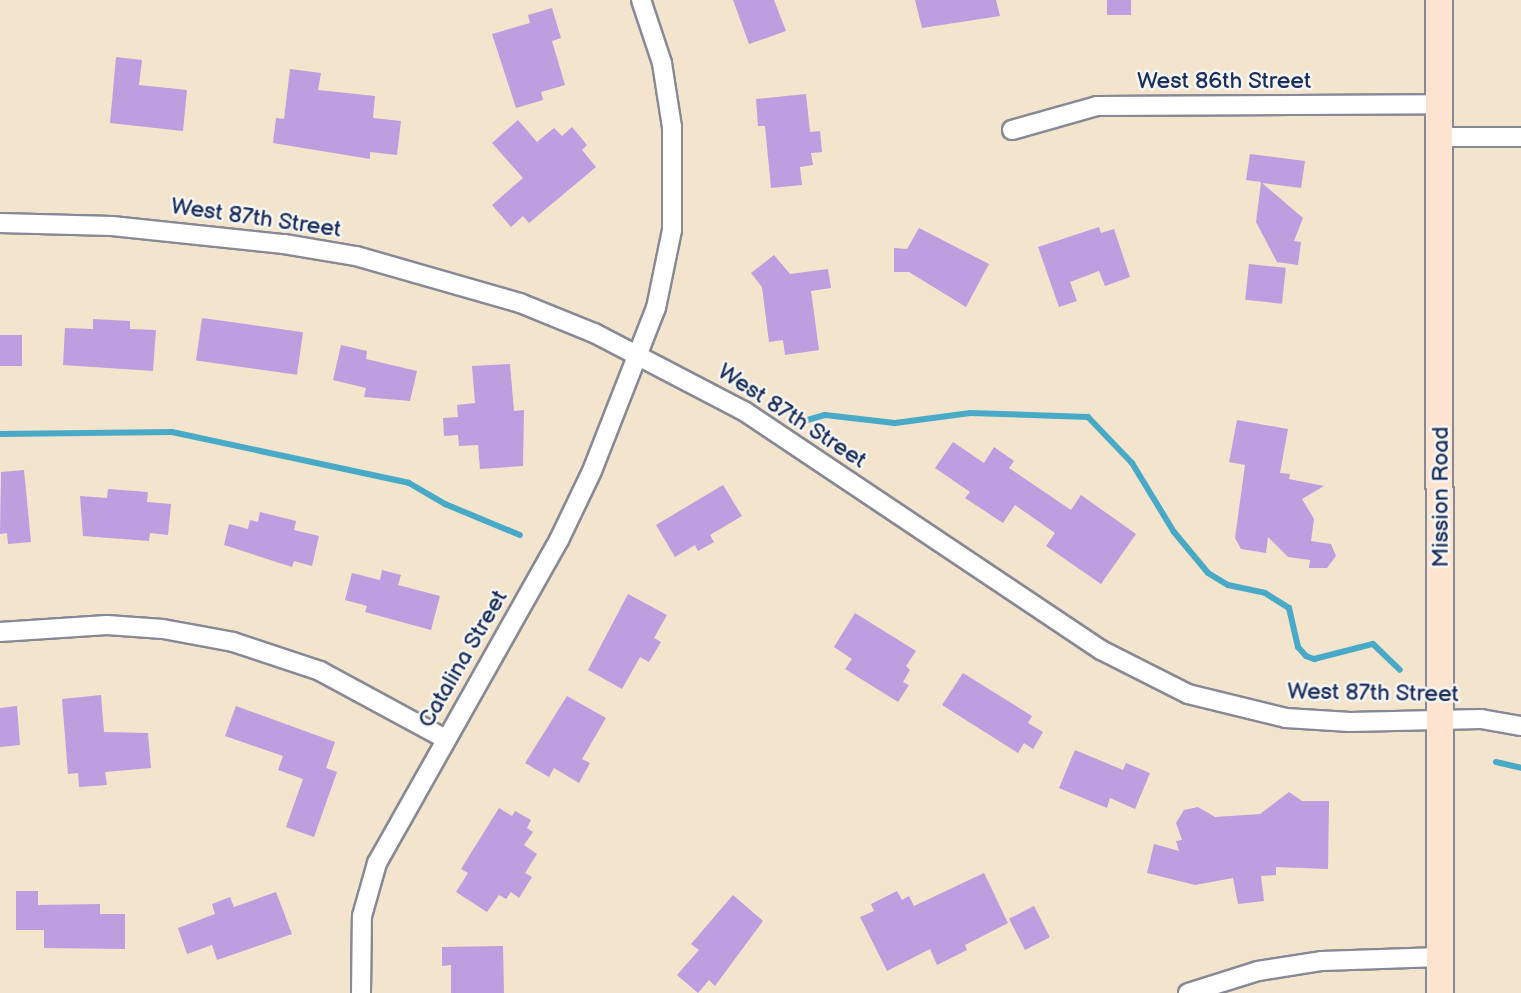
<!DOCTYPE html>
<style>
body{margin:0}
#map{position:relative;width:1521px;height:993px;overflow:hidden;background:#f3e4ce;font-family:"Balsamiq Sans",sans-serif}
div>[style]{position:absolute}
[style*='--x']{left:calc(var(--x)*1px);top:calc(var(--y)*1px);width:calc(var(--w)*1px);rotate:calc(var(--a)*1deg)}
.stream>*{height:6px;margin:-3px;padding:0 3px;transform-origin:3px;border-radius:3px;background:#48aac7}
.building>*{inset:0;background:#bd9edf;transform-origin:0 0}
.roads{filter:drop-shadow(2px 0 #878a96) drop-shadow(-2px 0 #878a96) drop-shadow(0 2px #878a96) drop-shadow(0 -2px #878a96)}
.street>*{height:18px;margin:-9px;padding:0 9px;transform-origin:9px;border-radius:9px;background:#fff}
.secondary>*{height:26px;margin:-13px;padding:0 13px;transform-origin:13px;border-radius:13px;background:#fde4d0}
span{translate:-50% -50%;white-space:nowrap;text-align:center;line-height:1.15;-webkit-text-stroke:5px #f6f6f2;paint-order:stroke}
.street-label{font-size:23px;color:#1b2f5e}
</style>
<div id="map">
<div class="stream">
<div style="--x:797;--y:423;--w:29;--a:-16"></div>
<div style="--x:825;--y:415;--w:70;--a:6.5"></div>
<div style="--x:895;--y:423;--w:76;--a:-7.6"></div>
<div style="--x:970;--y:413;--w:118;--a:1.9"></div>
<div style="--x:1088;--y:417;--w:64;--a:46.3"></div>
<div style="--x:1132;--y:463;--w:81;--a:58.7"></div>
<div style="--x:1174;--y:532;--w:53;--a:50.3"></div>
<div style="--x:1208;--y:573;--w:23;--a:31"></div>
<div style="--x:1228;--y:585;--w:38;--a:12"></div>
<div style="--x:1265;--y:593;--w:28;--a:32"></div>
<div style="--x:1289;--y:608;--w:40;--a:77"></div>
<div style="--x:1298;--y:647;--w:12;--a:48"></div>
<div style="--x:1306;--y:656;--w:9;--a:21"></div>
<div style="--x:1314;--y:659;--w:61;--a:-14.3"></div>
<div style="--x:1373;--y:644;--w:37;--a:44"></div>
<div style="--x:0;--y:434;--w:172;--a:-0.7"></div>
<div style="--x:172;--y:432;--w:242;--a:12.1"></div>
<div style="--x:409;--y:483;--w:42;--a:30.3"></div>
<div style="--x:445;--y:504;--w:81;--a:22.5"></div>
<div style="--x:1496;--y:762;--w:26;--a:13"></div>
</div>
<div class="building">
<div style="clip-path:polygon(733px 0,774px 0,786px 31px,749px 44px)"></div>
<div style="clip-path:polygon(915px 0,996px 0,1000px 16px,922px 28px)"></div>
<div style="left:1107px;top:0;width:24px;height:15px"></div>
<div style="clip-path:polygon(552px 8px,561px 38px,552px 41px,565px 85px,541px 92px,543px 100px,516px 108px,492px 34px,530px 23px,528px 15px)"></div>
<div style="clip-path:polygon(116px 57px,142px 60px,139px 85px,187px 90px,183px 131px,110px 123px)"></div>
<div style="clip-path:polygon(290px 69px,321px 73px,318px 90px,375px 96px,373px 118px,401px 121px,397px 155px,370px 152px,370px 159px,273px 143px,276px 118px,284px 119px)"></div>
<div style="clip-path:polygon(806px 94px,810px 132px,820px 131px,822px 152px,811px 153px,813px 165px,800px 167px,802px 185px,771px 188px,765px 126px,758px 126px,756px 99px)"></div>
<div style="clip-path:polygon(518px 120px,537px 142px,554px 128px,562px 136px,572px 127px,587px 145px,582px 150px,596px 167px,529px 223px,523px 216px,511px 227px,492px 205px,523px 178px,492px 143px)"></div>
<div style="clip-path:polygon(1250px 154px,1305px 161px,1301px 188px,1262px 183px,1303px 218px,1294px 241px,1301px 242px,1298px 265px,1277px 262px,1256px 222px,1261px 182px,1246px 180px)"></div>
<div style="clip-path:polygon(1099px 227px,1101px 233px,1114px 229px,1130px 277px,1105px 286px,1099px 271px,1070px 282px,1077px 301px,1059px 307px,1038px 247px)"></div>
<div style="clip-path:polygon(919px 228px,989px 264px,966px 307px,909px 272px,894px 272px,894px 248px,907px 249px)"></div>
<div style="clip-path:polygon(774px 255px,790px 274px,828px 269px,831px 288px,811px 291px,819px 350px,785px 355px,783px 340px,769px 342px,762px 287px,751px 273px)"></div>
<div style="left:1249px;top:264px;width:37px;height:36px;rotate:6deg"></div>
<div style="left:202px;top:318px;width:102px;height:43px;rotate:8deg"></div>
<div style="clip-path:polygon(93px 319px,130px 321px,130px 329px,156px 330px,153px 371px,63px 365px,65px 328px,93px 329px)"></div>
<div style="left:22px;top:335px;width:31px;height:22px;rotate:90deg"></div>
<div style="clip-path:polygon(341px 345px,367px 351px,366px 359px,417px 371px,410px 401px,364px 397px,366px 388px,333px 380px)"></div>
<div style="clip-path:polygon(510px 364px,514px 411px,524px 410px,523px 466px,480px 469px,478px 445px,459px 446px,458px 435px,444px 436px,443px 418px,458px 417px,457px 405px,475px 403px,472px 366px)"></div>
<div style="clip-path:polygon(1237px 420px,1288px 429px,1280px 473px,1290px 474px,1289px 479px,1324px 486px,1302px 499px,1314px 519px,1311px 541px,1331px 544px,1336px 556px,1327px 568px,1309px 568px,1310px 560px,1288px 557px,1268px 537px,1266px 553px,1241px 549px,1235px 538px,1245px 465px,1229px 462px)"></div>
<div style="clip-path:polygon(953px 442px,984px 463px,994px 447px,1014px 461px,1009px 468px,1071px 510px,1081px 495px,1136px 534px,1101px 584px,1046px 546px,1055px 533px,1015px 505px,1003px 523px,965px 498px,970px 492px,935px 468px)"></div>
<div style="clip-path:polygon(24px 470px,31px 542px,8px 544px,7px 533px,0 534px,1px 472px)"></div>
<div style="clip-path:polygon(723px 485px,742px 516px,710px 535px,714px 542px,698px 551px,695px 545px,675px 557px,656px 525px)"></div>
<div style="clip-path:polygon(108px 489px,148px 492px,147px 502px,171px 504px,168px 535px,150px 533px,149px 541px,83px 536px,80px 496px,107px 498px)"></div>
<div style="clip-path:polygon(260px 512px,296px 521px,294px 530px,319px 536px,312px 566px,294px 561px,292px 567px,224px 545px,229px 524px,248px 529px,250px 520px,258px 522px)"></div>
<div style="clip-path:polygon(382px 570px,401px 575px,398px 585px,440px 596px,431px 630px,365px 612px,367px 606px,345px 600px,352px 573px,380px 580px)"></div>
<div style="clip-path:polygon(628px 594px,667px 615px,654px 638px,661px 642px,649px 662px,640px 657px,622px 689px,588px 670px)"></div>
<div style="clip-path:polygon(855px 613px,916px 651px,906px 666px,910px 670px,903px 682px,909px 685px,898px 702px,845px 669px,852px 659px,834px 647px)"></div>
<div style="clip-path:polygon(963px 673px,1032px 716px,1028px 723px,1043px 732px,1033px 749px,1024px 743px,1018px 753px,942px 705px)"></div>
<div style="clip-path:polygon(101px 695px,104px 732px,148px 733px,151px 768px,105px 772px,107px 785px,79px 787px,78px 773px,68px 774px,62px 699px)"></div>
<div style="clip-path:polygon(567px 696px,606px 718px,582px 759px,590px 763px,579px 783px,554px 768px,549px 777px,525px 763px)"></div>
<div style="clip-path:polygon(17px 706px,20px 745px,0 747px,0 708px)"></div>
<div style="clip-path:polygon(236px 706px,335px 742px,326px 768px,337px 772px,314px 837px,286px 827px,303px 779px,278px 770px,283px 756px,225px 736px)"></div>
<div style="clip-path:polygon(1075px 750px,1123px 770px,1126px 763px,1150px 773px,1135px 809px,1110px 798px,1107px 808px,1059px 788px)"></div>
<div style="clip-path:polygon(1289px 792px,1302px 801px,1329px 801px,1328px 869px,1276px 867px,1276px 875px,1261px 876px,1264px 901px,1238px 904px,1233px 878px,1195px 885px,1147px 873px,1154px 844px,1179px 851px,1176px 841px,1182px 840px,1176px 823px,1184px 810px,1198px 807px,1215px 817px,1260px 814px)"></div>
<div style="clip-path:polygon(499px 808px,512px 816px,515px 811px,531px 820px,527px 828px,533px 832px,524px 845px,537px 854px,525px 873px,532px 877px,519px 898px,511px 892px,506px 899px,499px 895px,487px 912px,456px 892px,468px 873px,461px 869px)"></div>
<div style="clip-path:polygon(984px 873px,1008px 923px,965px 945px,967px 950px,937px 965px,930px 949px,887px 971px,860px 917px,874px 911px,871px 904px,897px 891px,902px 900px,909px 896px,914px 906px)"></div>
<div style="clip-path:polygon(16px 891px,38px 891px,38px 905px,100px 904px,100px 914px,125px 914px,125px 949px,44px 948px,44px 930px,16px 930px)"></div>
<div style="clip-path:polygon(276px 892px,292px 934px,217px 960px,212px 945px,187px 954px,178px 928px,215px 914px,212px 904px,230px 897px,234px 907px)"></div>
<div style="clip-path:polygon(733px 895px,763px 921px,715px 986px,709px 980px,698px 993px,677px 975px,699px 950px,691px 944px)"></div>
<div style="left:1034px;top:906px;width:35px;height:28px;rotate:63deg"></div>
<div style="clip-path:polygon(503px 946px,504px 993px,451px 993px,451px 965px,442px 966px,442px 947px)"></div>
</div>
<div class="roads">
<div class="street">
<div style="--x:1012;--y:130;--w:88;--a:-15.8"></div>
<div style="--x:1097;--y:106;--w:343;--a:-0.3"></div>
<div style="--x:1440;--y:137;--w:81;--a:0"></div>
<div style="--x:0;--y:223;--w:112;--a:1.5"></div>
<div style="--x:112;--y:226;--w:173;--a:6"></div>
<div style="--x:284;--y:244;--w:73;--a:9.5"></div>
<div style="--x:356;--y:256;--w:171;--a:16"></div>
<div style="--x:520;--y:303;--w:80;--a:22.1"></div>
<div style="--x:594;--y:333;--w:169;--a:27.5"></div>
<div style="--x:744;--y:411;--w:430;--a:33.8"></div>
<div style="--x:1101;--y:650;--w:97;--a:26.8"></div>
<div style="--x:1188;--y:694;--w:101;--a:13.8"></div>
<div style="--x:1286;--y:718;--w:64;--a:3.6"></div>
<div style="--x:1350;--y:722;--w:131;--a:-1.3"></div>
<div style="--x:1481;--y:719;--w:41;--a:9.9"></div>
<div style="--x:0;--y:632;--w:107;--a:-3.7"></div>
<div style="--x:107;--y:625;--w:56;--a:4.1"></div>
<div style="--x:163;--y:629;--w:71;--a:10.5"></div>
<div style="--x:233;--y:642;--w:92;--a:18.4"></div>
<div style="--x:320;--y:671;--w:143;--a:28.4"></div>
<div style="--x:361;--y:993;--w:77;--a:-89.3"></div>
<div style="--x:362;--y:916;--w:55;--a:-74.2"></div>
<div style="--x:377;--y:863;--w:371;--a:-60.6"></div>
<div style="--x:559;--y:540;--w:76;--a:-64.4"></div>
<div style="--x:592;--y:471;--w:175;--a:-68.6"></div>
<div style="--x:656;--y:308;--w:80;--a:-78.4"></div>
<div style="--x:672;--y:230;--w:103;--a:-90"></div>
<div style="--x:672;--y:127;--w:65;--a:-98.9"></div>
<div style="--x:662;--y:63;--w:66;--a:-108.4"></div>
<div style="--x:1188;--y:993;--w:73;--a:-17.4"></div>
<div style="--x:1258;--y:971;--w:65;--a:-8.9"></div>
<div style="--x:1322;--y:961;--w:118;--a:-1.9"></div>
</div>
<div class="secondary">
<div style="--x:1439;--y:0;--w:993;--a:89.94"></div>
</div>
</div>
<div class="street-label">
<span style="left:1224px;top:81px">West 86th Street</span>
<span style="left:256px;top:218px;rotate:8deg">West 87th Street</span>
<span style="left:792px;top:416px;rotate:33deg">West 87th Street</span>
<span style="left:1441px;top:497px;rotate:-90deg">Mission Road</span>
<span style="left:463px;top:659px;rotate:-60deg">Catalina Street</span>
<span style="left:1373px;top:693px;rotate:1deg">West 87th Street</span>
</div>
</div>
